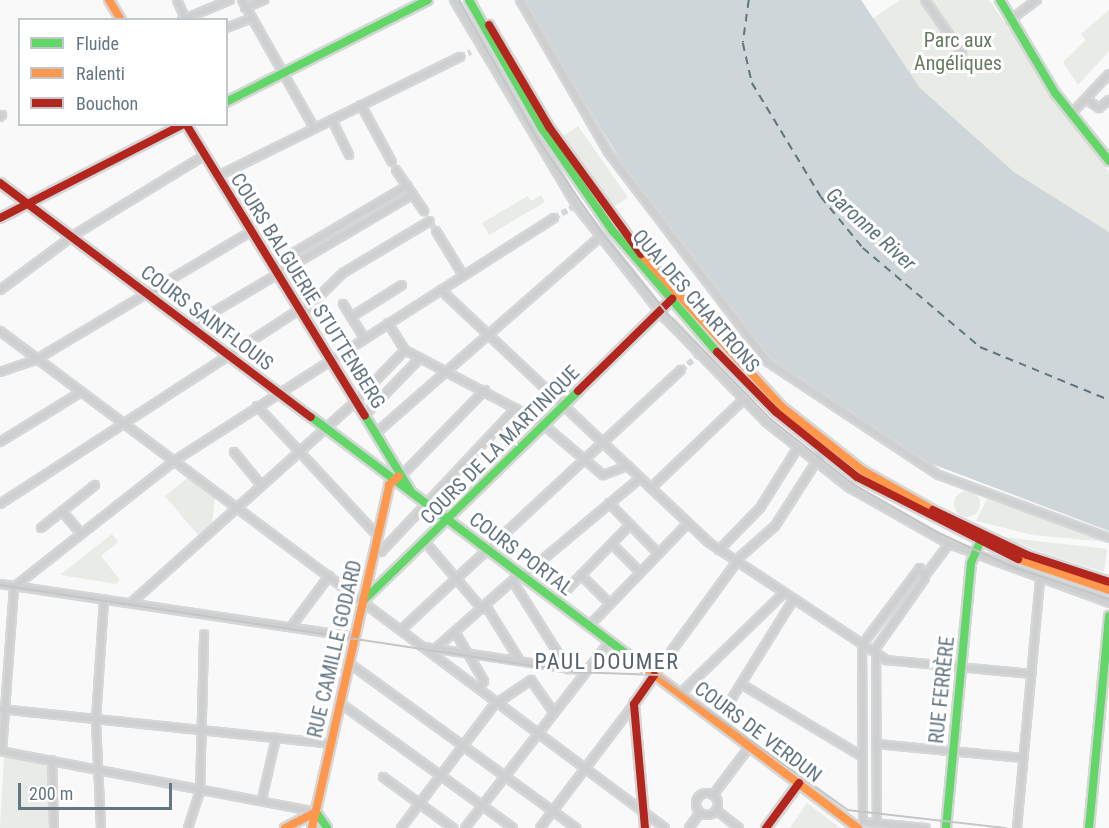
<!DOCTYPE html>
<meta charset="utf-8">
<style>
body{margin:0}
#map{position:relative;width:1109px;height:828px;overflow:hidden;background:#f9f9f9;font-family:"Roboto Condensed",sans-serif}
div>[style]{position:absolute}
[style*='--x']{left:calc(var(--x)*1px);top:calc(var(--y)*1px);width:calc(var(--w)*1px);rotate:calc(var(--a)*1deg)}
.green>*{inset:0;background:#e8ebe6;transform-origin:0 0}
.round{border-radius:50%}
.water>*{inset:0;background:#ced6d9}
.ferry>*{height:1.5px;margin-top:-0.75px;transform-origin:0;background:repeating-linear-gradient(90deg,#60757c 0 8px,transparent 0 14px)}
.street-tunnel>*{height:6px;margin-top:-3px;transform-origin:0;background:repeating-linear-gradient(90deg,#d4d8dc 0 6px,transparent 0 9px)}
.roads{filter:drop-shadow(2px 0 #d5d6d7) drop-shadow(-2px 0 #d5d6d7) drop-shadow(0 2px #d5d6d7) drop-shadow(0 -2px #d5d6d7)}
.street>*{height:6px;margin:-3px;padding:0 3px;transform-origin:3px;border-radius:3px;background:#cecfd0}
.street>.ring{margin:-3px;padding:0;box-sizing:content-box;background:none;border:6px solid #cecfd0;border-radius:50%}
.fast>*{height:8px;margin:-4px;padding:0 4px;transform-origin:4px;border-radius:4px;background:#63d668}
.slow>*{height:8px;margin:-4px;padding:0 4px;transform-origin:4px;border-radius:4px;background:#ff974d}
.jam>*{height:8px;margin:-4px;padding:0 4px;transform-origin:4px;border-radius:4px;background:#b3261e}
.tram>*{height:1.5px;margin:-0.75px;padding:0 0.75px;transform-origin:0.75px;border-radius:0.75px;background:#c3c5c6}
span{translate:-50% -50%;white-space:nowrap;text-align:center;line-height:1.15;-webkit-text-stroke:6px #fff;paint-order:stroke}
.park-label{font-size:20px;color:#687a64}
.street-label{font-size:20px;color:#657683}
.water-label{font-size:21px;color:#60757c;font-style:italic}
.quarter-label{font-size:22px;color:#57646e;letter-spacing:1.5px}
.legend{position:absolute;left:18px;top:18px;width:210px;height:108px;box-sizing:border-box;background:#fff;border:2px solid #c1c8cd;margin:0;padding:8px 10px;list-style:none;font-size:18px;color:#657683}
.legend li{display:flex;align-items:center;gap:12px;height:30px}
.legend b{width:30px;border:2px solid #c1c8cd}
.scale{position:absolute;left:18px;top:783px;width:154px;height:27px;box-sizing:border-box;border:3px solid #657683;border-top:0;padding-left:8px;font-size:18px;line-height:21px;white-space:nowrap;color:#657683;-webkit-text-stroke:4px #fff;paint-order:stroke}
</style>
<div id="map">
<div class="green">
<div style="clip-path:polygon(900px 0,989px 0,1109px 172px,1109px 232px,1014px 172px,920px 88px,872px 19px)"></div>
<div style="clip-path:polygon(1109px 10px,1109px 51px,1078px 85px,1063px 62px,1086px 40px,1081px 34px)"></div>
<div style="left:578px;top:126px;width:87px;height:17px;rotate:55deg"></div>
<div style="clip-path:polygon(541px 195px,545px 202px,489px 235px,482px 223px,528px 196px,531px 201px)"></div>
<div style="left:674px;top:316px;width:118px;height:4px;rotate:46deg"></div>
<div style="clip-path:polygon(189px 477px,215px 497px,212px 524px,198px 535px,165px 496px)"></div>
<div class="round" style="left:954px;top:491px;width:26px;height:26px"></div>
<div style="clip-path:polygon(987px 499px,1048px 520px,1108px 542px,1033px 535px,976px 521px)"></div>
<div style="clip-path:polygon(112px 534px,118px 542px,101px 556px,120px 580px,116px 584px,60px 575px)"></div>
<div style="clip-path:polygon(1002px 537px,1107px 549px,1104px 572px,1049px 555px)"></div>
<div style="clip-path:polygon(4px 757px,48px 765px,51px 828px,0 828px)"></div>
<div style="clip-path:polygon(807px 803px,840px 828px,790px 828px)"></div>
</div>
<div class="water">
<div style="clip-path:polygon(523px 0,861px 0,920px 88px,1014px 172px,1109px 232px,1109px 531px,919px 459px,769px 357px,626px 169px)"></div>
</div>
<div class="ferry">
<div style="--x:749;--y:0;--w:43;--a:97.9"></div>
<div style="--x:743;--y:43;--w:41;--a:77.3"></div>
<div style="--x:752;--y:83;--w:133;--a:58.8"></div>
<div style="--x:821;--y:197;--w:66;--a:50.5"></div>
<div style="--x:863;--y:248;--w:153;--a:40.2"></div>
<div style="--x:980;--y:347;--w:139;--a:22.3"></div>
</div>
<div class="street-tunnel">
<div style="--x:460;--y:57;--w:12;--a:-24"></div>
<div style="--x:554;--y:218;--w:22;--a:-30"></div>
<div style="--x:432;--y:225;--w:7;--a:56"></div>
<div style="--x:681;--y:370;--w:23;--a:-40"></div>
</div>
<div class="roads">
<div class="street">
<div style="--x:177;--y:0;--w:20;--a:66"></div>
<div style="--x:242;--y:0;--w:147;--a:60.6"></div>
<div style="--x:454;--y:0;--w:239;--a:59.2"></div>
<div style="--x:576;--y:205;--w:144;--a:51.8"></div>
<div style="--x:665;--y:318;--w:145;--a:45.8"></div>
<div style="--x:766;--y:422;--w:107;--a:38.2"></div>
<div style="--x:850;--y:488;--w:114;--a:29.5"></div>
<div style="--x:949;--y:544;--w:171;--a:20.2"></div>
<div style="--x:520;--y:0;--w:176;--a:59.9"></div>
<div style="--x:608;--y:152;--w:264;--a:52.7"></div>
<div style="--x:768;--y:362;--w:205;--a:33.5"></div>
<div style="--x:939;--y:475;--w:181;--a:20.3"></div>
<div style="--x:925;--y:0;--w:65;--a:55.1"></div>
<div style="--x:245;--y:8;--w:21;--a:-23"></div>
<div style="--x:182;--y:20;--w:52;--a:-22.6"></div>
<div style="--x:1010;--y:20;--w:34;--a:-37"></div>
<div style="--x:226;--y:28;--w:26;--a:-21"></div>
<div style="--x:1086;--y:99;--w:16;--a:35"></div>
<div style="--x:1099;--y:108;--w:13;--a:-39"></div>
<div style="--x:361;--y:105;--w:65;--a:61.5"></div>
<div style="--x:1071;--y:114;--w:55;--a:-46.5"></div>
<div style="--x:0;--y:117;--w:3;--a:-45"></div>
<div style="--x:332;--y:120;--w:39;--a:64"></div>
<div style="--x:396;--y:170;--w:50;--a:55.7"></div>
<div style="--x:218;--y:176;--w:270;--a:-26.2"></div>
<div style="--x:436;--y:231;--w:52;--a:58.5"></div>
<div style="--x:273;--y:265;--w:156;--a:-30.5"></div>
<div style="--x:0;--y:290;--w:92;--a:-36.6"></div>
<div style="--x:74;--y:235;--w:153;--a:-31.4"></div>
<div style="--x:441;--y:290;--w:367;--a:43.3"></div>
<div style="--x:708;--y:542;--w:214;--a:33.5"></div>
<div style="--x:886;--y:660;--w:146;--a:5.5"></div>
<div style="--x:343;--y:304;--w:40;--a:58"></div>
<div style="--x:302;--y:313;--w:57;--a:-44.3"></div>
<div style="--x:343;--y:273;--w:101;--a:-30.9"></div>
<div style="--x:351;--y:317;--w:60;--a:-32.1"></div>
<div style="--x:388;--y:323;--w:32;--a:58"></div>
<div style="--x:405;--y:350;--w:152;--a:27.9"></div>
<div style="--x:539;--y:421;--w:84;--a:40.2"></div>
<div style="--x:603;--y:475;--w:27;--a:-20"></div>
<div style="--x:190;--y:326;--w:259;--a:-30.6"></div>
<div style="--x:0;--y:331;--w:830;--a:36.77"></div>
<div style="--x:0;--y:372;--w:39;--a:-19"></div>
<div style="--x:37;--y:359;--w:250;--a:-30.8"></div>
<div style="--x:257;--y:406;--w:178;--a:47.1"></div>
<div style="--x:365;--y:415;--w:79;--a:-46"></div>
<div style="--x:376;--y:433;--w:298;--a:-41.2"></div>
<div style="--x:0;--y:442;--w:95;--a:-31.7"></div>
<div style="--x:234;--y:452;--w:43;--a:50.7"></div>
<div style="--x:402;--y:475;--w:119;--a:-45.7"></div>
<div style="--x:651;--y:488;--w:127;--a:-43.7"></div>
<div style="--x:609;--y:503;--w:71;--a:45.6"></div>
<div style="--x:0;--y:504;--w:358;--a:-33"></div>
<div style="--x:62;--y:511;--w:30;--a:50"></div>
<div style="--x:41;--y:528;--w:69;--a:-38.5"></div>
<div style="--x:426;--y:543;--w:87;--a:49.7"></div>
<div style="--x:612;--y:544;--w:40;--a:45"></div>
<div style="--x:719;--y:550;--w:59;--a:-45.7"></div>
<div style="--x:760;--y:508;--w:70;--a:-57.9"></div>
<div style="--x:374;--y:552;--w:7;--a:0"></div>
<div style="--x:381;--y:552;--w:197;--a:-46.8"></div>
<div style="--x:927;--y:573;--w:36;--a:-53"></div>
<div style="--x:581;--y:575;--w:41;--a:45"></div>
<div style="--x:523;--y:576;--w:153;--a:-39.9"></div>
<div style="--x:514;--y:583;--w:102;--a:57.9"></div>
<div style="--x:0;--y:584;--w:359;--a:8.5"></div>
<div style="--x:14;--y:587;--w:204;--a:-38.2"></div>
<div style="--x:174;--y:461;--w:451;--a:-32.6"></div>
<div style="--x:556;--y:601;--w:106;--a:-45.8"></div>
<div style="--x:131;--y:603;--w:298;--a:-41.9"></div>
<div style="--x:353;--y:404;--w:75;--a:-46.1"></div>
<div style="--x:486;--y:606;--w:65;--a:58.3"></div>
<div style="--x:589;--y:626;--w:143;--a:-46.1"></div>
<div style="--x:291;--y:627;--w:64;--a:-53.3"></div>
<div style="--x:401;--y:630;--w:382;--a:-42.9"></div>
<div style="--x:455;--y:632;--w:57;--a:59.4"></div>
<div style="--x:484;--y:681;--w:9;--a:122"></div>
<div style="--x:424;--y:647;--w:163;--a:8.5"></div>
<div style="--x:435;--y:649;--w:113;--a:-41.4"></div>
<div style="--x:349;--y:663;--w:281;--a:36"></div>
<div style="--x:654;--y:675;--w:147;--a:-53.8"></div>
<div style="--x:741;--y:556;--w:45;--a:-41.4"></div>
<div style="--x:775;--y:526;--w:93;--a:-57.3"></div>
<div style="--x:741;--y:684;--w:142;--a:30.9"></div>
<div style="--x:680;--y:694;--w:145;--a:-44.2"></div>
<div style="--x:340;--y:703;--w:213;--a:35.8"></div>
<div style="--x:0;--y:709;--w:333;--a:6"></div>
<div style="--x:724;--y:711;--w:131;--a:-58.1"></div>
<div style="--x:876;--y:744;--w:148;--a:5.4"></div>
<div style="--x:0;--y:751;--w:322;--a:10.9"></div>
<div style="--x:2;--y:751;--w:164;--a:-85.8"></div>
<div style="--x:52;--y:760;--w:68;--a:88.3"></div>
<div style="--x:383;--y:777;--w:87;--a:36.1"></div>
<div class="ring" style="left:696px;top:793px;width:16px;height:16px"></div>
<div style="--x:713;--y:795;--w:61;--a:-52.9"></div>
<div style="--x:262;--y:799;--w:63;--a:-77.1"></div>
<div style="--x:716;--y:810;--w:29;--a:38"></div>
<div style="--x:863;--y:822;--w:177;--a:-90.3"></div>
<div style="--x:862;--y:645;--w:96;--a:-53"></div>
<div style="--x:920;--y:568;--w:11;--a:63"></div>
<div style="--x:925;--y:578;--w:85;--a:125"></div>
<div style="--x:876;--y:648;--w:175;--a:89.7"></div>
<div style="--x:863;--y:822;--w:63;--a:5.4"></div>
<div style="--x:101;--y:828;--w:108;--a:-92.7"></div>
<div style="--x:96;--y:720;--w:121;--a:-86.2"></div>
<div style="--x:188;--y:828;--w:38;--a:-72"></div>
<div style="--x:200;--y:792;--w:158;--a:-88.5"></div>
<div style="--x:401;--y:828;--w:154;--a:-52.9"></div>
<div style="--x:494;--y:705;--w:45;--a:-34"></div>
<div style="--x:531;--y:680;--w:39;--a:55"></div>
<div style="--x:465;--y:828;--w:237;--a:-52.2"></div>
<div style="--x:540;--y:828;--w:156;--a:-52.8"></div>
<div style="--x:689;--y:828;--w:19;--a:-54"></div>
<div style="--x:1017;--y:828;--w:247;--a:-84.7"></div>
</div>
<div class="fast">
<div style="--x:469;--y:0;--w:146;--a:60.4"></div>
<div style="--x:541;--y:127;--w:125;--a:55.4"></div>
<div style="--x:612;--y:230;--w:161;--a:49.3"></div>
<div style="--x:1000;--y:0;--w:108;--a:59.4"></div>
<div style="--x:1055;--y:93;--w:87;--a:51.5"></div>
<div style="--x:226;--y:102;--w:226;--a:-26.8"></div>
<div style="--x:365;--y:416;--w:87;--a:58.7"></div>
<div style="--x:311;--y:417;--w:421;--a:36.9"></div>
<div style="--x:363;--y:601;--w:301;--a:-44.3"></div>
<div style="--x:316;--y:812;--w:19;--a:55"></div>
<div style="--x:946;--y:828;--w:266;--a:-84.6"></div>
<div style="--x:971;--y:563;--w:26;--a:-67"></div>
<div style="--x:1089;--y:828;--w:213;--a:-84.6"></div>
</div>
<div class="slow">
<div style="--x:109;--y:0;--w:23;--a:59"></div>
<div style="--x:641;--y:254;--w:208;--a:47.3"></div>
<div style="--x:782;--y:407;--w:102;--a:38.2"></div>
<div style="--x:862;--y:470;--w:81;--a:29.4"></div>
<div style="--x:1018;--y:559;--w:96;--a:18.8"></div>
<div style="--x:648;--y:670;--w:263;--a:37"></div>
<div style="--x:285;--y:828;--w:35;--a:-27"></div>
<div style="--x:312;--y:828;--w:352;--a:-77.3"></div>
<div style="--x:389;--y:485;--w:13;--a:-42"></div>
</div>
<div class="jam">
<div style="--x:489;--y:25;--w:118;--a:59.5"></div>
<div style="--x:549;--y:127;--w:157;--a:54.1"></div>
<div style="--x:186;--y:124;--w:342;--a:58.5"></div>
<div style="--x:0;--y:183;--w:389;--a:37"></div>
<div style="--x:0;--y:218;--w:207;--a:-27.1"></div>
<div style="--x:717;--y:352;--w:84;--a:45.5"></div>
<div style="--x:776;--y:412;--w:104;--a:38.7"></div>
<div style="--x:857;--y:477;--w:181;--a:27"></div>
<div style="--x:578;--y:391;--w:132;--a:-44.4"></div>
<div style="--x:933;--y:510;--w:104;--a:25.6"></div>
<div style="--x:1027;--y:555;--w:86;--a:18.2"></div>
<div style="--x:645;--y:828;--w:124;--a:-95.1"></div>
<div style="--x:634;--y:704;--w:35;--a:-55"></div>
<div style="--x:766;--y:828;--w:56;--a:-53.7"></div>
</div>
</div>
<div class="tram">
<div style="--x:459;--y:0;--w:159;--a:60.5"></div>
<div style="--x:537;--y:138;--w:118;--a:55.4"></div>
<div style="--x:604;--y:235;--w:103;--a:50.9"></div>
<div style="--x:669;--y:315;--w:146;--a:45.6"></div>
<div style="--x:771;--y:419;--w:105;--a:38.4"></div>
<div style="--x:853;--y:484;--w:97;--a:29.7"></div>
<div style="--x:937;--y:532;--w:84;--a:24.7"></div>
<div style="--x:1013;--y:567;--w:101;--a:18.4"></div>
<div style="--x:0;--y:585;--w:580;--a:8.63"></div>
<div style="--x:573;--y:672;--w:86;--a:2"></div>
<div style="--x:659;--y:675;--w:232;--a:35.5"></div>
<div style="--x:848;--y:810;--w:159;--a:6.5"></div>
</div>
<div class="park-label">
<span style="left:958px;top:52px">Parc aux<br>Angéliques</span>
</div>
<div class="street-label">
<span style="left:308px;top:291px;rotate:58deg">COURS BALGUERIE STUTTENBERG</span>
<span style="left:696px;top:301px;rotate:49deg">QUAI DES CHARTRONS</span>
<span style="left:207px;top:318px;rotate:37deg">COURS SAINT-LOUIS</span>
<span style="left:500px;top:445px;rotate:-45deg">COURS DE LA MARTINIQUE</span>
<span style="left:521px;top:554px;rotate:37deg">COURS PORTAL</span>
<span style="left:335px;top:649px;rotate:-77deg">RUE CAMILLE GODARD</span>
<span style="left:942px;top:690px;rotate:-84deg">RUE FERRÈRE</span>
<span style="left:758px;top:732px;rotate:37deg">COURS DE VERDUN</span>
</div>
<div class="water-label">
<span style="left:871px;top:229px;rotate:42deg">Garonne River</span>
</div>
<div class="quarter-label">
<span style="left:607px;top:662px">PAUL DOUMER</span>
</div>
<ul class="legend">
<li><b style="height:8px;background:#63d668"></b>Fluide</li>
<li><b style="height:8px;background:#ff974d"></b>Ralenti</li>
<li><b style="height:8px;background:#b3261e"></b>Bouchon</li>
</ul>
<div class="scale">200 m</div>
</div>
